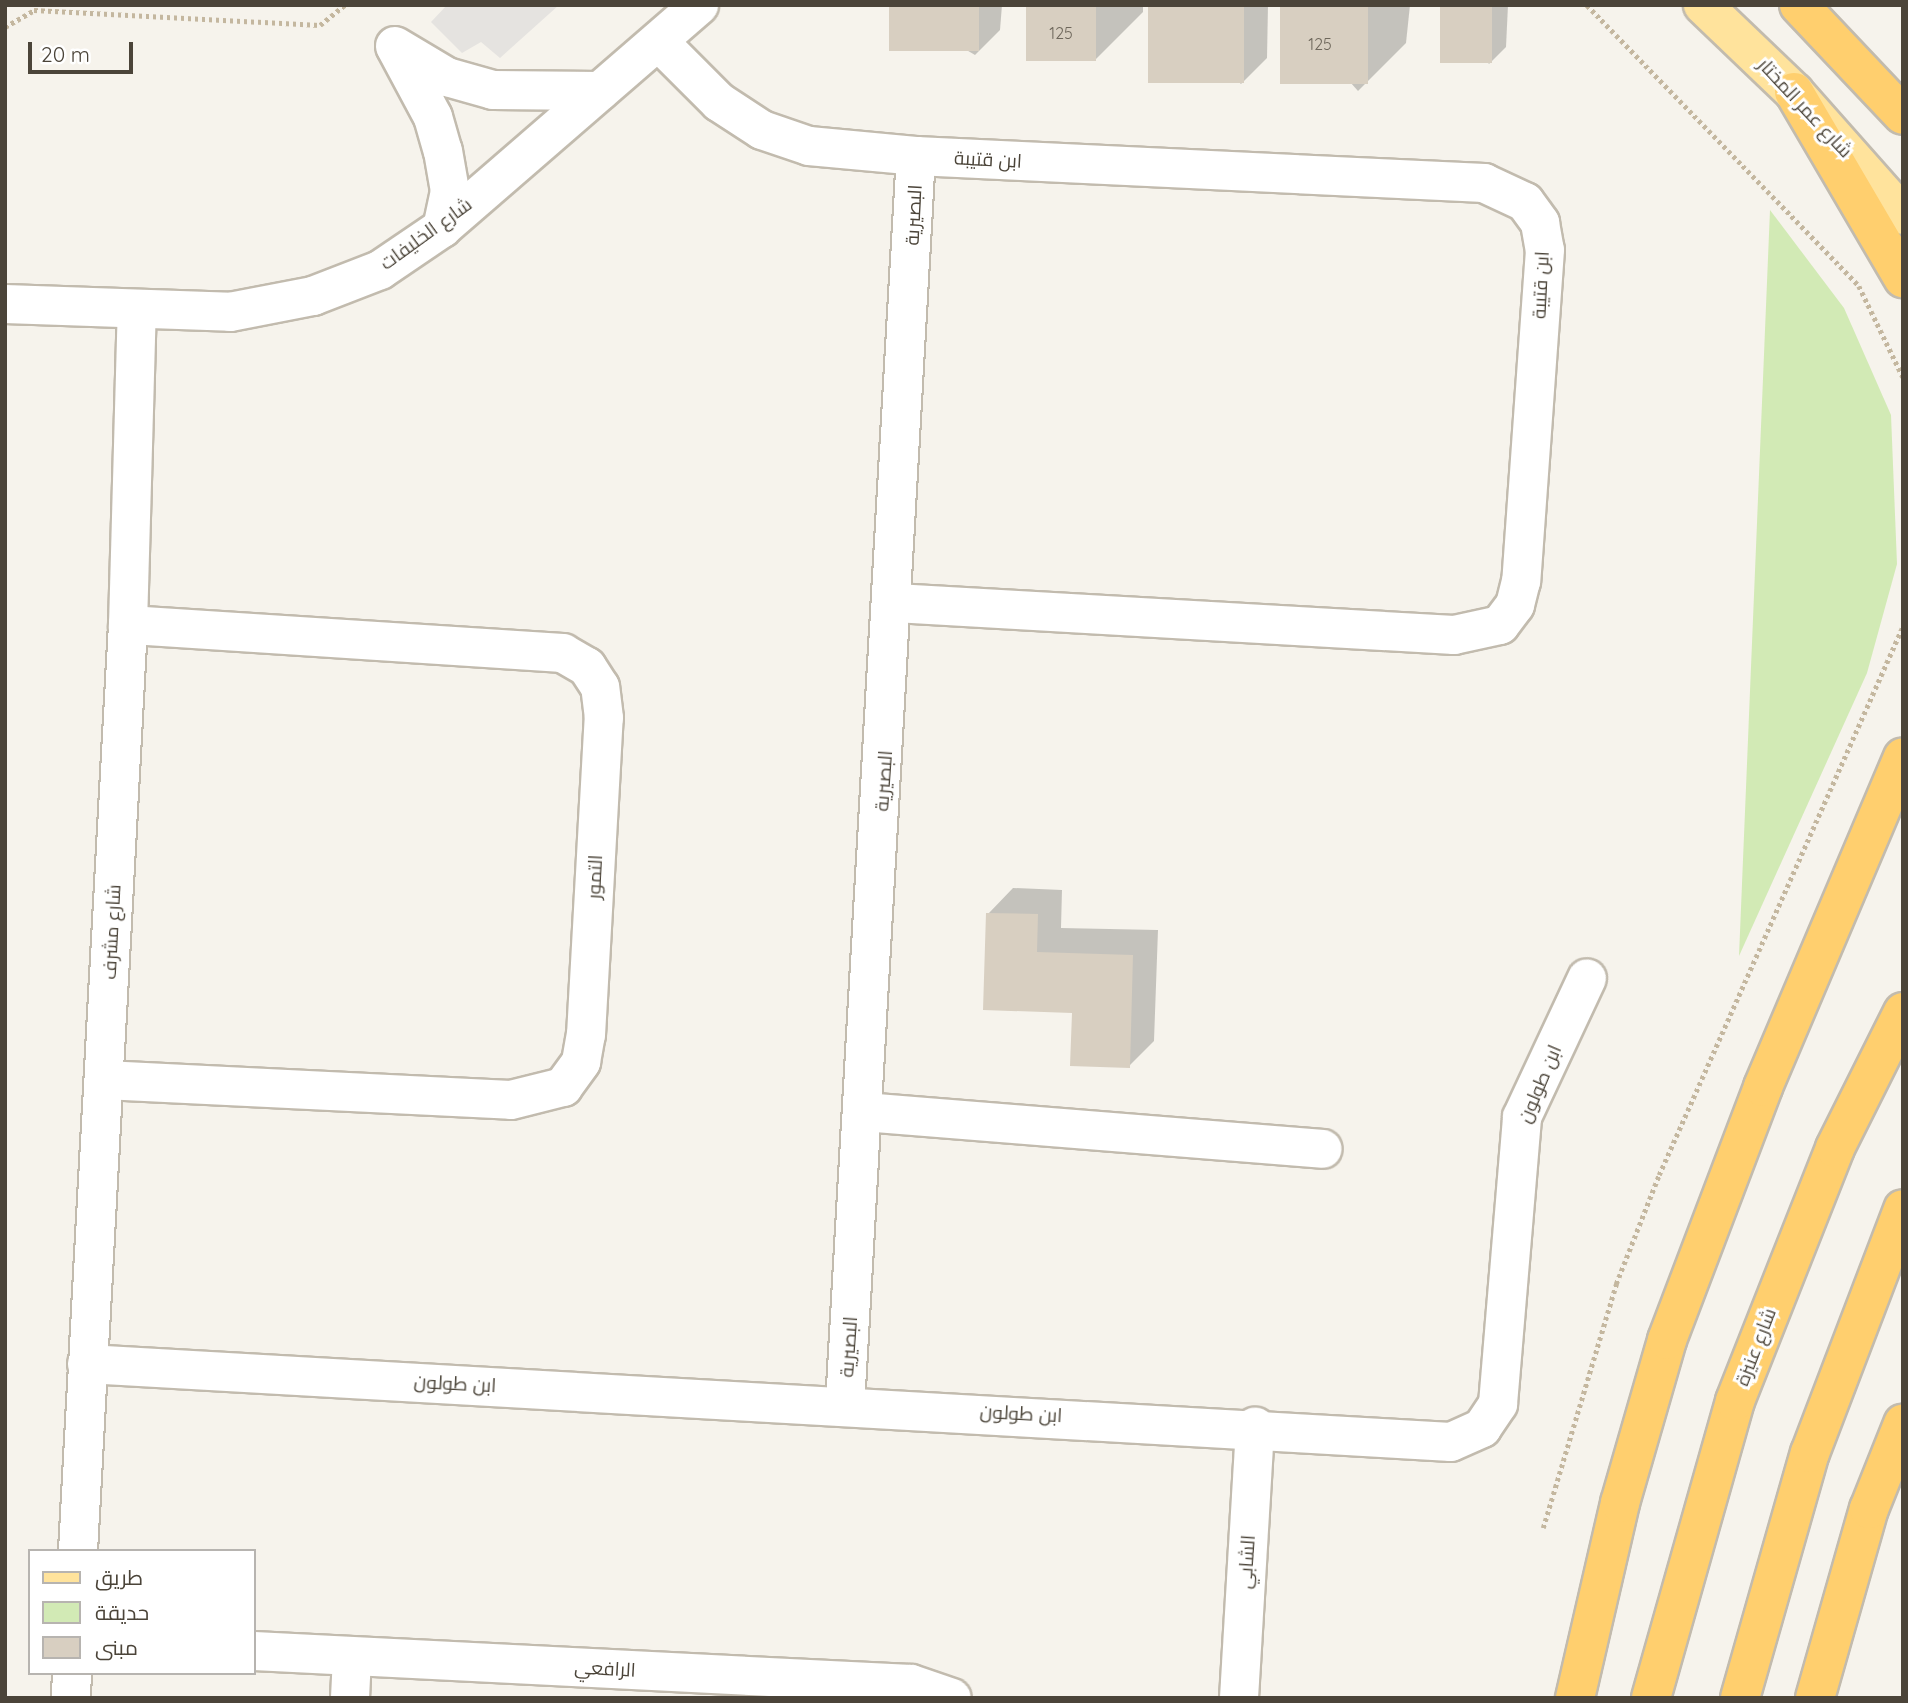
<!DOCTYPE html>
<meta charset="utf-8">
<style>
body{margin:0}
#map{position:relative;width:1908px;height:1703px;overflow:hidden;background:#f6f3ec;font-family:Quicksand,Cairo,sans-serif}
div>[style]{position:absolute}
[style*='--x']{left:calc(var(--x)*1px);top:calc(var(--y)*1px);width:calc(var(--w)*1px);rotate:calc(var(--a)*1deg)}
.green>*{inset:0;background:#d2eab5}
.parking>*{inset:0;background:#e5e3e0}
.shadow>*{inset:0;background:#0003}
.building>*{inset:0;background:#d8cfc1;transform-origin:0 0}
.path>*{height:4.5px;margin-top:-2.25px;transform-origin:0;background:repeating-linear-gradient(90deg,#c4b79f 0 3.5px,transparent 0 7px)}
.roads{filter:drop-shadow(2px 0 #c2bbae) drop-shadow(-2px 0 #c2bbae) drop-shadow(0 2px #c2bbae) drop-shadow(0 -2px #c2bbae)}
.minor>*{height:38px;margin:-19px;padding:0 19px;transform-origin:19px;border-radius:19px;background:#fff}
.major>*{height:38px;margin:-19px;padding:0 19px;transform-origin:19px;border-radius:19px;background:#ffe39c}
.highway>*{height:38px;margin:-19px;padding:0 19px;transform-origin:19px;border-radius:19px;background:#ffcf6e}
span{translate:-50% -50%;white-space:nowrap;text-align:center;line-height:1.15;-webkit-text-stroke:6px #fff;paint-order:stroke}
.number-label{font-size:16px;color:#6e675b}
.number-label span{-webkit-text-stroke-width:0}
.street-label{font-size:19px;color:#4b4439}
.frame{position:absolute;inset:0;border:7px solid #4b4439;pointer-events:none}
.legend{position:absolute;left:28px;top:1549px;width:228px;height:126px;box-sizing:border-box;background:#fff;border:2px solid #b7b4b0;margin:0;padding:9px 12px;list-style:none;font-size:21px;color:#4b4439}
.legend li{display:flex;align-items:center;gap:14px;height:35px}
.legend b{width:35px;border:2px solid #b7b4b0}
.scale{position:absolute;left:28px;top:42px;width:105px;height:32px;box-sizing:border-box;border:4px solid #4b4439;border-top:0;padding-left:9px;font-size:21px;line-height:24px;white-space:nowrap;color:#4b4439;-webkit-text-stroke:5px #fff;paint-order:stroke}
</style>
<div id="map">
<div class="green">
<div style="clip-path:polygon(1770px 210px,1844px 308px,1891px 415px,1897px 564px,1867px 673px,1739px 956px)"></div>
</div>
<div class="parking">
<div style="clip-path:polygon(447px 5px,559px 5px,500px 58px,481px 42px,462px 53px,431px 22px)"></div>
</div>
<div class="shadow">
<div style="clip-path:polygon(890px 5px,1002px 5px,1000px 30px,975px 55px)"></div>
<div style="clip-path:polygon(1028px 5px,1143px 5px,1143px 12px,1095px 60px)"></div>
<div style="clip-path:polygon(1150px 5px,1268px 5px,1267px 58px,1241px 84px)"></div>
<div style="clip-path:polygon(1282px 5px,1410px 5px,1406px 43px,1358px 91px)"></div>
<div style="clip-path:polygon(1441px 5px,1508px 5px,1506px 47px,1489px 64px)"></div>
<div style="clip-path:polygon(1013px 888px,1062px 890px,1061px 928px,1158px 930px,1154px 1041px,1129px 1066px,988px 914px)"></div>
</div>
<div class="building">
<div style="left:889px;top:5px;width:90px;height:46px"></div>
<div style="left:1026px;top:5px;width:70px;height:56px"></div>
<div style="left:1148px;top:5px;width:96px;height:78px"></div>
<div style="left:1280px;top:5px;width:88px;height:79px"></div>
<div style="left:1440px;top:5px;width:52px;height:58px"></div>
<div style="clip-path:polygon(986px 913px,1038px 914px,1037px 952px,1133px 955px,1130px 1068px,1070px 1066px,1072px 1013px,983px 1010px)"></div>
</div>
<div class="path">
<div style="--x:1587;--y:5;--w:391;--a:45.9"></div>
<div style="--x:1859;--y:286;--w:101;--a:64.2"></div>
<div style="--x:5;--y:27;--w:34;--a:-30"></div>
<div style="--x:34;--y:10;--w:286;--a:3"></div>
<div style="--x:320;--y:25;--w:32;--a:-39"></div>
<div style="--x:1543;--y:1528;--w:255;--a:-73.3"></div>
<div style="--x:1616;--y:1284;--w:117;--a:-68.5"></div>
<div style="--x:1659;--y:1175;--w:601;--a:-66.04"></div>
</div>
<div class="roads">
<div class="minor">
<div style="--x:659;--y:42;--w:85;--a:45"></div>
<div style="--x:719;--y:102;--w:51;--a:33.1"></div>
<div style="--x:762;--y:130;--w:50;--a:18.8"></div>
<div style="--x:809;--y:146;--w:107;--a:5.3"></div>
<div style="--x:916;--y:156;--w:569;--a:2.72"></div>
<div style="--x:1484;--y:183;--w:45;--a:24.9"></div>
<div style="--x:1525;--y:202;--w:26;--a:54"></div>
<div style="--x:1540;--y:223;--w:27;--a:80"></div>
<div style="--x:1545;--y:250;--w:332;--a:94.1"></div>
<div style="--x:1521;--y:581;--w:25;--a:104"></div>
<div style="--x:1515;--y:605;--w:25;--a:127"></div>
<div style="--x:1500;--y:625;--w:47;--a:167.7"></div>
<div style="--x:1454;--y:635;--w:560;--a:-176.72"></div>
<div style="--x:395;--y:46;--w:61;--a:30.8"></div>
<div style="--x:447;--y:77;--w:48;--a:15.8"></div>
<div style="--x:493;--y:90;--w:107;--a:0.5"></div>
<div style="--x:396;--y:48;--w:78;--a:61.8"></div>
<div style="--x:433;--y:117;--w:35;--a:74"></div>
<div style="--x:443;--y:151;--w:41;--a:80.1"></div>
<div style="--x:450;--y:191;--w:38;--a:102"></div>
<div style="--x:5;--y:304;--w:225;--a:2"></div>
<div style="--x:230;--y:312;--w:85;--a:-10.9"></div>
<div style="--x:313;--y:296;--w:72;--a:-21.2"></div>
<div style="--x:380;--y:270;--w:75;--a:-34.1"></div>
<div style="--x:442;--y:228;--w:340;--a:-40.9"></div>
<div style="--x:104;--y:1080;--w:407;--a:2.8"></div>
<div style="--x:511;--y:1100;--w:54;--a:-14"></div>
<div style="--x:563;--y:1087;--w:31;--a:-54"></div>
<div style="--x:581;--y:1062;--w:27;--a:-80"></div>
<div style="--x:586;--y:1035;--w:318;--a:-86.8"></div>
<div style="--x:604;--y:718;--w:31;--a:-97"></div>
<div style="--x:600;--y:687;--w:24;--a:-123"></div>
<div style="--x:587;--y:667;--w:28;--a:-150"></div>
<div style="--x:563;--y:653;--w:436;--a:-176.3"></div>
<div style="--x:864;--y:1112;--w:460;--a:4.6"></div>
<div style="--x:87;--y:1364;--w:1366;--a:3.27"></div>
<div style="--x:1451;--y:1442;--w:34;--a:-24"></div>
<div style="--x:1482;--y:1428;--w:29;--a:-56"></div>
<div style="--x:1498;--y:1404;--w:288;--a:-85.2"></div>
<div style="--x:1522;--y:1117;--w:153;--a:-64.9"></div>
<div style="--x:845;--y:1405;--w:1251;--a:-86.75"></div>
<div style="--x:78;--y:1551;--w:927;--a:-86.91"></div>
<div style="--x:128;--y:625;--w:313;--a:-88.4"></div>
<div style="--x:254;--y:1651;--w:658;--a:2.88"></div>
<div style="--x:911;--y:1684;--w:43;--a:18.9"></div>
<div style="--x:71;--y:1698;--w:25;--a:-88"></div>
<div style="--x:350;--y:1698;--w:41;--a:-87.2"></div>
<div style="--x:1239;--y:1698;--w:272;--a:-86.6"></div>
</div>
<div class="major">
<div style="--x:1703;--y:5;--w:126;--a:43.7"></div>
<div style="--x:1794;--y:92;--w:164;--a:48.5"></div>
</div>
<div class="highway">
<div style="--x:1799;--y:5;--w:151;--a:46.6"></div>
<div style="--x:1794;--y:92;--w:216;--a:59.6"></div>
<div style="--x:1575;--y:1698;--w:200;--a:-77"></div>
<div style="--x:1620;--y:1503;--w:170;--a:-73.9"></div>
<div style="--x:1667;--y:1340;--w:271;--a:-69.2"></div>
<div style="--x:1763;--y:1087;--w:358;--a:-67"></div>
<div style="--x:1651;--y:1698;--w:309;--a:-74.2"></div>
<div style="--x:1735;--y:1401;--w:272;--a:-68.4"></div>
<div style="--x:1835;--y:1148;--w:152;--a:-63.4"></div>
<div style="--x:1740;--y:1698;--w:255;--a:-74.1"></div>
<div style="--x:1810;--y:1453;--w:261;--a:-69.1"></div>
<div style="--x:1815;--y:1698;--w:197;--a:-74.1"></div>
<div style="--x:1869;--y:1509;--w:92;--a:-68.2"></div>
</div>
</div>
<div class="number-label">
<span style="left:1061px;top:33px">125</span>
<span style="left:1320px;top:44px">125</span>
</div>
<div class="street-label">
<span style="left:1805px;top:108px;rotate:47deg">شارع عمر المختار</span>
<span style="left:988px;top:160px;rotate:3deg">ابن قتيبة</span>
<span style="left:914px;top:215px;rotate:-87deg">البصيرية</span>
<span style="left:426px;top:234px;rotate:-36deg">شارع الخليفات</span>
<span style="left:1541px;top:285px;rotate:-87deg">ابن قتيبة</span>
<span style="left:884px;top:781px;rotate:-86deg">البصيرية</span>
<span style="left:595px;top:877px;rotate:-87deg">التمور</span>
<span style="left:112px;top:932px;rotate:-87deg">شارع مشرف</span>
<span style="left:1540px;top:1084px;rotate:-67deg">ابن طولون</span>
<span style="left:849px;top:1347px;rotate:-86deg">البصيرية</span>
<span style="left:1756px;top:1347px;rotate:-69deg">شارع عنيزة</span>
<span style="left:455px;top:1384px;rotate:3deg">ابن طولون</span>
<span style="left:1021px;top:1414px;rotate:3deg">ابن طولون</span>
<span style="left:1247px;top:1562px;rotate:-86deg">الشابي</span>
<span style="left:605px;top:1669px;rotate:3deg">الرافعي</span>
</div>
<div class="frame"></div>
<ul class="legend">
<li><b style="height:9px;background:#ffe39c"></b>طريق</li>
<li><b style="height:19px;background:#d2eab5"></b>حديقة</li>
<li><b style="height:19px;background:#d8cfc1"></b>مبنى</li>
</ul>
<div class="scale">20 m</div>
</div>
